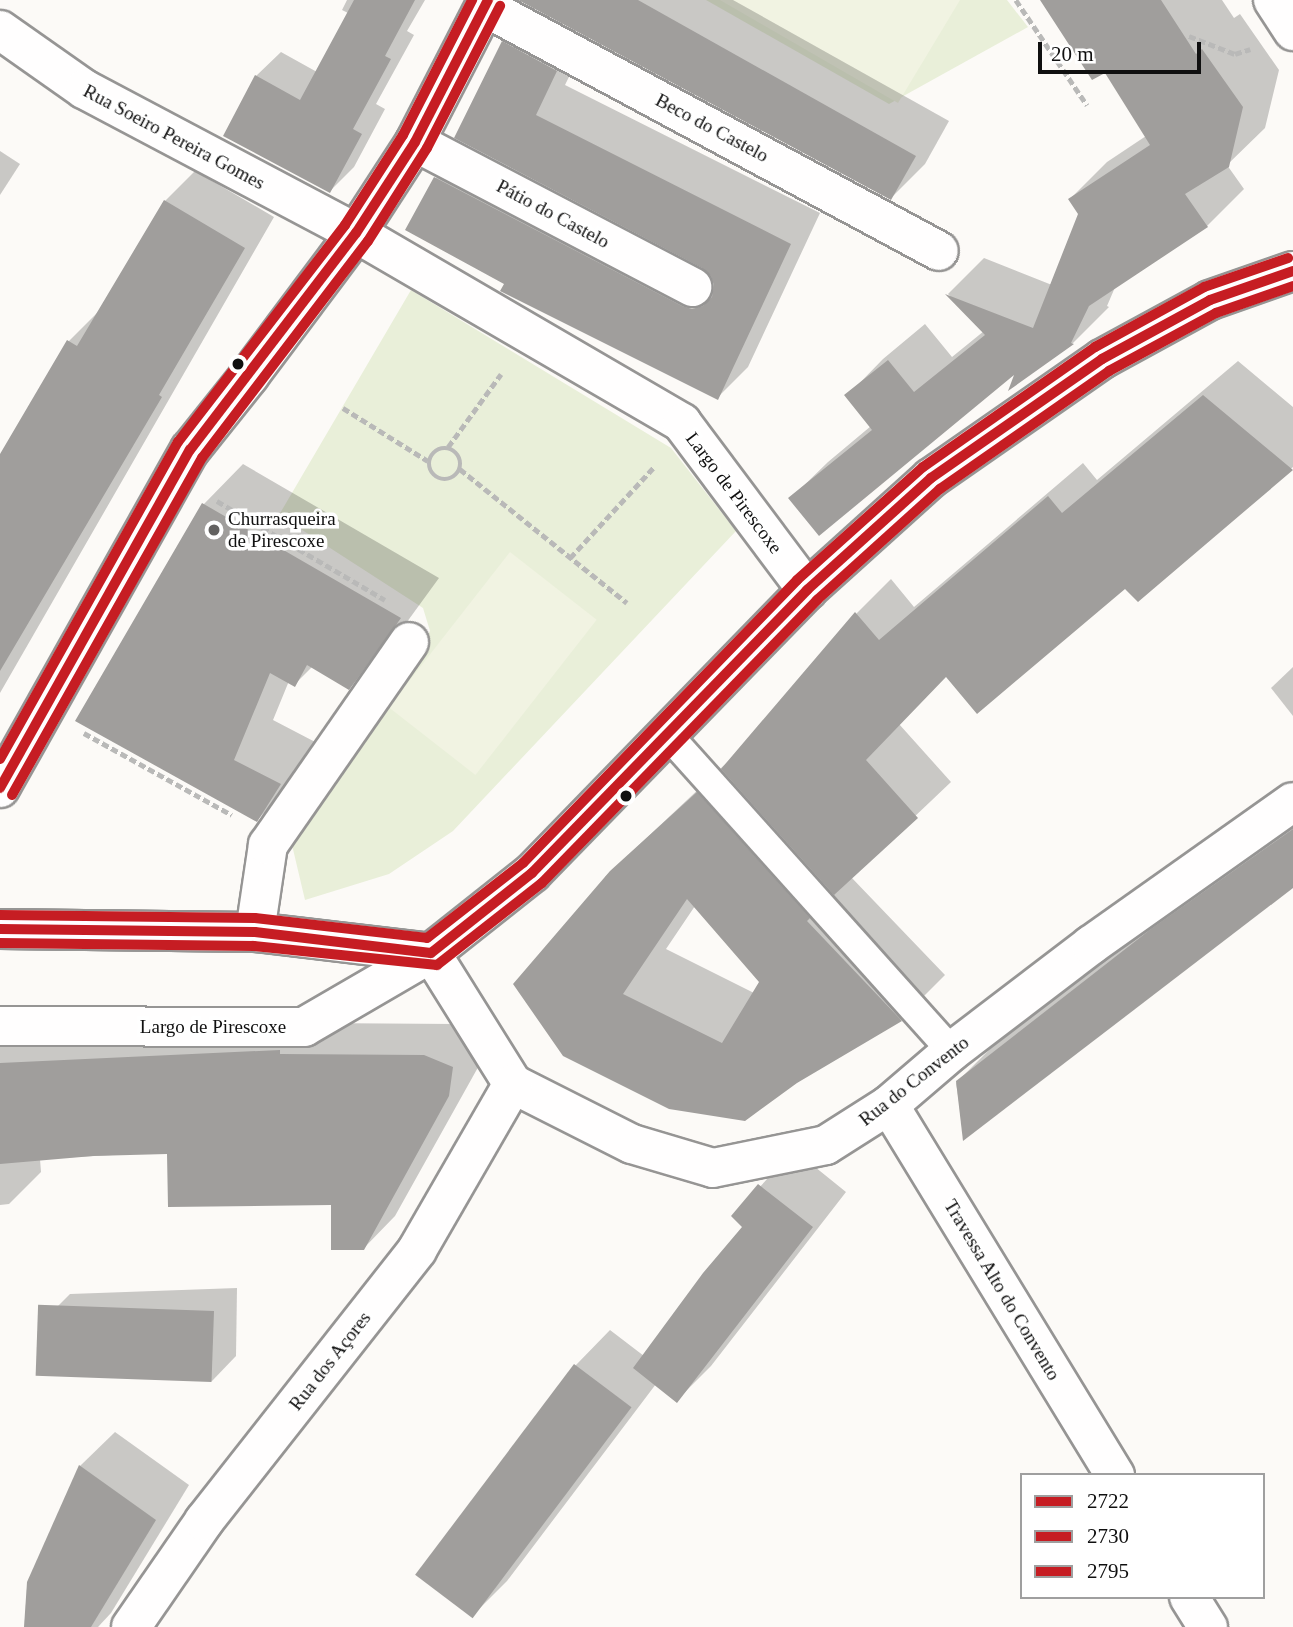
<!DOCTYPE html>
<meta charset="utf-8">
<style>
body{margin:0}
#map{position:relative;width:1293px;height:1627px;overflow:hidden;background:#fcfaf7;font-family:Georgia,serif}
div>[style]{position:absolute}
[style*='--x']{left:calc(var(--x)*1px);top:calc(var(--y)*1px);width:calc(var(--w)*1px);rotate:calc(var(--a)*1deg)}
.green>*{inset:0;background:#e9efd9}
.pitch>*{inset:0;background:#f1f3e2;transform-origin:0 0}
.shadow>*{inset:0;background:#0003}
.building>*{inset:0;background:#a09e9c;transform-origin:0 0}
.path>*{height:4.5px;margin-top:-2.25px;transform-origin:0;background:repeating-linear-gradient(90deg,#b9b9b8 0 7px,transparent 0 10.5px)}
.path>.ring{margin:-2.25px;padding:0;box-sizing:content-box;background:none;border:4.5px solid #b9b9b8;border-radius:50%}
.roads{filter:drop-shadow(2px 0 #969594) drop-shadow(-2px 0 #969594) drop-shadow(0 2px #969594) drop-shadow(0 -2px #969594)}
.service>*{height:28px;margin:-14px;padding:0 14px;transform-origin:14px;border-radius:14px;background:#fffefe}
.pedestrian>*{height:38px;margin:-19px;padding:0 19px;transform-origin:19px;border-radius:19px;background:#fffefe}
.minor>*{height:38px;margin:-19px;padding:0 19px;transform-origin:19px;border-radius:19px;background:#fffefe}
.tertiary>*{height:38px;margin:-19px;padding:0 19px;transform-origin:19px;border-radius:19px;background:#fffefe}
.bus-1>*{height:10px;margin:-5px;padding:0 5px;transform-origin:5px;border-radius:5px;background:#c61d23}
.bus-2>*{height:10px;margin:-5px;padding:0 5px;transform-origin:5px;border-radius:5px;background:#c61d23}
.bus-3>*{height:10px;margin:-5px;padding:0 5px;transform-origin:5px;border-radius:5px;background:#c61d23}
.dots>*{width:19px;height:19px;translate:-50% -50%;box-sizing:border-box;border:4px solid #fff;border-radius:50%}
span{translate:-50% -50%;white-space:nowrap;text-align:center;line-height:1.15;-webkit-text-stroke:7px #fff;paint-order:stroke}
.street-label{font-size:19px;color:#101010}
.poi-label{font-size:19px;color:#101010}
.left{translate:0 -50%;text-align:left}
.legend{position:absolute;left:1020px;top:1473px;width:245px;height:126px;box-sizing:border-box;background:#fff;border:2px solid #9f9f9f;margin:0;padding:9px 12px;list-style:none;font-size:21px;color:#101010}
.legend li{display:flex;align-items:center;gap:14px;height:35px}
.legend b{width:35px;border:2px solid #9f9f9f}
.scale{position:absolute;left:1038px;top:42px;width:163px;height:32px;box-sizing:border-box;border:4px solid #101010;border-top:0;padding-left:9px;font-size:21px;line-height:24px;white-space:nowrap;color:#101010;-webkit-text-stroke:5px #fff;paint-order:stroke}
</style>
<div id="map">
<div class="green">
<div style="clip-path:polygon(706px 0,1007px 0,1028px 27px,889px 104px)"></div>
<div style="clip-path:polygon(411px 290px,671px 448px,736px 531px,453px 831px,389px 874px,305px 900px,292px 845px,430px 631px,423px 608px,279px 515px)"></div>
</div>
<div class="pitch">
<div style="clip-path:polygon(720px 0,960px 0,898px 103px)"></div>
<div style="left:510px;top:552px;width:110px;height:197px;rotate:38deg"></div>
</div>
<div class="shadow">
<div style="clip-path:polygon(347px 0,425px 0,407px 31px,414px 35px,376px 104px,385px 109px,354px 167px,330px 191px,256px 76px,281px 52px,317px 72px,348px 13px,342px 10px)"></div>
<div style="clip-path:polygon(544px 0,733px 0,949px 121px,925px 164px,891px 198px)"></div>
<div style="clip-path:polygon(1042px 0,1222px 0,1234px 18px,1240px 14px,1279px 70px,1265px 128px,1227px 165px,1244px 189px,1207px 226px,1116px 285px,1107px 306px,1109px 307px,1073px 343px,1012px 386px,1018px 370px,791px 498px,828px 462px,871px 426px,847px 396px,883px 359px,925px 324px,952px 357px,984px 331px,948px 294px,984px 258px,1052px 285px,1080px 213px,1070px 199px,1107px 162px,1146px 136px,1105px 70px)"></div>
<div style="clip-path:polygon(534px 12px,587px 40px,565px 85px,820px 213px,748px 367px,717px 398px,408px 229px,436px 178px,466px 147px,711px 276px,703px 266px,457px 137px,504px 42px)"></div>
<div style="clip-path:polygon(0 151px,20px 164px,0 195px)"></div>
<div style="clip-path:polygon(195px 171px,274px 217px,0 693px,0 457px,69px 341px,99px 311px,165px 201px)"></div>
<div style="clip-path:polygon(evenodd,1238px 361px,1293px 407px,1293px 467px,1138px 600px,1126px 586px,947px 675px,899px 724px,951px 782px,851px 877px,945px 975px,901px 1019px,796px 1081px,565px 1054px,605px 877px,736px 754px,856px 614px,891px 579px,914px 607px,1083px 463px,1097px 480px,1238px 361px,695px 906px,761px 982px,754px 993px,666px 949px,695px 906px)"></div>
<div style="clip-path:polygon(243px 464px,439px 578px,388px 648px,349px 688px,312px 667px,294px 685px,289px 681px,273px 720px,319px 744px,297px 780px,257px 820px,78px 720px,204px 504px)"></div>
<div style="clip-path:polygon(1293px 667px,1293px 716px,1271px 688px)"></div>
<div style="clip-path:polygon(1293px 821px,1293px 886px,965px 1138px,956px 1083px,991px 1048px,1188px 895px)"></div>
<div style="clip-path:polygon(312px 1023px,457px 1024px,481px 1062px,395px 1216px,363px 1249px,333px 1203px,168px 1152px,40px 1159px,41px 1172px,9px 1204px,0 1205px,0 1036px)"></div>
<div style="clip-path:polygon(794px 1150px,846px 1192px,711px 1366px,677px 1400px,656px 1384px,507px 1581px,472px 1616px,417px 1574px,576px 1365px,610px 1330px,644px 1356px,744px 1226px,733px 1216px)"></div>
<div style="clip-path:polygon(237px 1288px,236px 1356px,212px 1381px,46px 1318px,70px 1294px)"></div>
<div style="clip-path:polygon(115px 1432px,189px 1485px,111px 1613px,98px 1627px,26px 1627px,29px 1582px,80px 1466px)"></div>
</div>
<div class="building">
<div style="clip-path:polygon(354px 0,415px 0,385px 56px,391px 59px,353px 129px,362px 134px,330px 193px,223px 136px,255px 75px,300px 100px)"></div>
<div style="clip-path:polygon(518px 0,638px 0,916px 156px,891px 200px)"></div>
<div style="clip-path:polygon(1040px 0,1161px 0,1196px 54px,1202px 49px,1243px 107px,1229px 167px,1185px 194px,1208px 227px,1089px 306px,1071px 343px,1074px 344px,1008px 391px,1014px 375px,819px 536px,788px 498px,872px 430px,844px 395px,888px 360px,914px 392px,985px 335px,945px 294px,1033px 328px,1078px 214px,1068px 199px,1150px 145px,1105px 73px,1092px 80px)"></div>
<div style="clip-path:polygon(502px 41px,557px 71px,536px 115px,791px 244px,718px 400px,500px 291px,504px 284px,405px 230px,434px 177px,682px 306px,692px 309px,703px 306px,712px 297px,714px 285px,711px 276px,702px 268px,454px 138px)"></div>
<div style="clip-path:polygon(164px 200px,245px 248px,159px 395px,162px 397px,0 671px,0 454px,67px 340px,77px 346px)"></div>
<div style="clip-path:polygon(1203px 395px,1293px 470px,1138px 602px,1125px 589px,977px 714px,946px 677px,866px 760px,918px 818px,834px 895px,721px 769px,855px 612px,879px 640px,1048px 496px,1062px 513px)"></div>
<div style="clip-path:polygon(202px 503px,401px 618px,349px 690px,307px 665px,295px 687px,270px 673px,234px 760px,281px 784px,257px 822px,75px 721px)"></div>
<div style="clip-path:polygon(evenodd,697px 792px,810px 918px,807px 921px,902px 1021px,797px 1083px,745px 1121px,669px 1109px,563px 1056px,513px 984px,610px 871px,697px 792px,687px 899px,759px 982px,722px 1043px,623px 994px,687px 899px)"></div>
<div style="clip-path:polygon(1293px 829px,1293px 888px,963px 1141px,956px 1081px,1151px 929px)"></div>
<div style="clip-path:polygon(280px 1050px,280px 1054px,424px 1055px,453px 1067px,449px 1096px,364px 1250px,331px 1250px,331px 1205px,168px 1207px,167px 1154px,93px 1156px,0 1164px,0 1063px)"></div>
<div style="clip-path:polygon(758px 1184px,813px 1227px,677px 1403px,633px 1368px,703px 1273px,742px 1227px,731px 1216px)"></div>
<div style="left:214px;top:1311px;width:71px;height:176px;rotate:92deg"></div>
<div style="left:574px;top:1364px;width:72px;height:264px;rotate:37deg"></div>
<div style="clip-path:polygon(79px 1465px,156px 1520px,91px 1627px,24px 1627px,27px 1582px)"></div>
</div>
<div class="path">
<div style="--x:1016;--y:0;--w:127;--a:55.9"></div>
<div style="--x:1189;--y:36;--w:49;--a:21.4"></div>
<div style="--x:1235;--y:54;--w:16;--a:-18"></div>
<div style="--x:343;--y:408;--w:100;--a:31.9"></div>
<div style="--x:448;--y:447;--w:90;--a:-54"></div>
<div class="ring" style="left:429px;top:448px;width:27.5px;height:27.5px"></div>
<div style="--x:460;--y:469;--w:214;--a:38.7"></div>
<div style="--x:217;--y:501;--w:195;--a:30.5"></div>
<div style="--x:570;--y:558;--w:125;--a:-47.3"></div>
<div style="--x:84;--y:733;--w:169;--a:29"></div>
</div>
<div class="roads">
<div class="service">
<div style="--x:668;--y:735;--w:425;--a:48.1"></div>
</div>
<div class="pedestrian">
<div style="--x:485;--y:7;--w:515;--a:28.26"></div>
</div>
<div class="minor">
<div style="--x:0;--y:30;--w:103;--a:35.1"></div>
<div style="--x:84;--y:89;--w:308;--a:27.9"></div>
<div style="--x:356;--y:233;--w:377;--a:30.2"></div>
<div style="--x:682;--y:423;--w:209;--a:53.2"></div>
<div style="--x:415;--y:142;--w:313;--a:27.6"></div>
<div style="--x:255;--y:932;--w:88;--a:-81.5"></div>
<div style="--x:268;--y:845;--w:247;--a:-55.2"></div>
<div style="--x:0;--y:1026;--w:304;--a:0.2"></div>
<div style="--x:304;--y:1027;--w:147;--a:-30.2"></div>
<div style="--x:431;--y:953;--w:155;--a:58"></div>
<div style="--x:513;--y:1084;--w:133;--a:26.8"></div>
<div style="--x:632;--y:1144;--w:84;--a:16.5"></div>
<div style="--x:713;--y:1168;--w:115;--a:-11.5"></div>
<div style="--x:826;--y:1145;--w:75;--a:-32.4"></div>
<div style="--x:889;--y:1105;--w:83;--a:-40.6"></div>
<div style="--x:952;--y:1051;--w:175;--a:-37.3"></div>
<div style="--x:1091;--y:945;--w:247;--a:-35.3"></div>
<div style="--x:889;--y:1105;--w:434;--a:58.6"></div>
<div style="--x:1189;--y:1597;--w:36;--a:58"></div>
<div style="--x:131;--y:1627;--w:129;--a:-55.4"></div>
<div style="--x:204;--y:1521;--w:345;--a:-51.8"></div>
<div style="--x:417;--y:1250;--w:192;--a:-60"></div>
</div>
<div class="tertiary">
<div style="--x:1273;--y:0;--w:37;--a:57"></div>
<div style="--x:0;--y:788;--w:388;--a:-60.7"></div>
<div style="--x:190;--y:450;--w:95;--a:-51.4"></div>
<div style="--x:249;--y:376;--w:179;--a:-53.2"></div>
<div style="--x:356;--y:233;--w:108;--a:-57"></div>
<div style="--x:415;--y:142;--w:160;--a:-62.8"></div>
<div style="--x:0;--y:929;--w:255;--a:0.7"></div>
<div style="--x:255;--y:932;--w:177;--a:6.8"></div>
<div style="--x:431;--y:953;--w:129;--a:-38.4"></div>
<div style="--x:532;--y:873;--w:395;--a:-45.8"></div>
<div style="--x:807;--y:590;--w:167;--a:-42.1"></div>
<div style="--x:931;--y:478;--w:208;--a:-34.8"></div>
<div style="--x:1102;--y:359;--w:123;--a:-28.6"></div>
<div style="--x:1210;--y:300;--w:88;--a:-19.3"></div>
</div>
</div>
<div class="bus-1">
<div style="--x:0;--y:788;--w:388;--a:-60.7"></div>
<div style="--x:190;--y:450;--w:273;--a:-52.6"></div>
<div style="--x:356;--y:233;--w:108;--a:-57"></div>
<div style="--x:415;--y:142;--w:160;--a:-62.8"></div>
<div style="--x:0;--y:929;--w:255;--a:0.7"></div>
<div style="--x:255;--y:932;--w:177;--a:6.8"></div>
<div style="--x:431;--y:953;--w:129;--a:-38.4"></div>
<div style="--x:532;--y:873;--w:395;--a:-45.8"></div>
<div style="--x:807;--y:590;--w:167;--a:-42.1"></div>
<div style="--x:931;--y:478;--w:208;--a:-34.8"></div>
<div style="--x:1102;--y:359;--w:123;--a:-28.6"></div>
<div style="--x:1210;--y:300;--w:88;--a:-19.3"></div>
</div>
<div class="bus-2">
<div style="--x:12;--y:795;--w:387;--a:-60.6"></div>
<div style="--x:202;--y:458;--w:273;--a:-52.6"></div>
<div style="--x:368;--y:241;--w:110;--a:-57.6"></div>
<div style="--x:427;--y:148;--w:160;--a:-62.8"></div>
<div style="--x:0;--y:943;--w:254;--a:0.7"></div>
<div style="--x:254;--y:946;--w:184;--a:5.9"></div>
<div style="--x:437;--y:965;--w:133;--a:-38"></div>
<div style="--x:542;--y:883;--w:395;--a:-45.8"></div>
<div style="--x:817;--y:600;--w:166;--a:-42.1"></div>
<div style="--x:940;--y:489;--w:206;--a:-34.9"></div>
<div style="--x:1109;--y:371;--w:122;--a:-28.5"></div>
<div style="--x:1216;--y:313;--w:82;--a:-19.3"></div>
</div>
<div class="bus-3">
<div style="--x:0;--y:759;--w:364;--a:-60.7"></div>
<div style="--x:178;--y:442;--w:274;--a:-52.4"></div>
<div style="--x:345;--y:225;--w:107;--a:-57.2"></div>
<div style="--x:403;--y:135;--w:152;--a:-62.9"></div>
<div style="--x:0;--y:915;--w:255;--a:0.7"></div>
<div style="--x:255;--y:918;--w:173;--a:6.6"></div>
<div style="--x:427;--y:938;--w:122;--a:-38"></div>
<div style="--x:523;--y:863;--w:394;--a:-45.9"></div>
<div style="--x:797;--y:580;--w:169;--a:-41.9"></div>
<div style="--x:923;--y:467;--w:210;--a:-34.9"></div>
<div style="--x:1095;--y:347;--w:124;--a:-28.8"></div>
<div style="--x:1204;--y:287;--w:89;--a:-19"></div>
</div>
<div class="dots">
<div style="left:238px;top:364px;background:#101010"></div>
<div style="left:214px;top:530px;background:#636261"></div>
<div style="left:626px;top:796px;background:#101010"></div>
</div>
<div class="street-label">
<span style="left:712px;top:128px;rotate:28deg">Beco do Castelo</span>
<span style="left:174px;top:137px;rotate:28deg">Rua Soeiro Pereira Gomes</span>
<span style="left:553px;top:214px;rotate:28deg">Pátio do Castelo</span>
<span style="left:734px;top:493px;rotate:53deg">Largo de Pirescoxe</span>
<span style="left:213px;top:1027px">Largo de Pirescoxe</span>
<span style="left:914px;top:1081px;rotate:-38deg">Rua do Convento</span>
<span style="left:1002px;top:1290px;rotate:59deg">Travessa Alto do Convento</span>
<span style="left:330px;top:1361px;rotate:-52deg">Rua dos Açores</span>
</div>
<div class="poi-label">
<span class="left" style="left:228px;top:530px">Churrasqueira<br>de Pirescoxe</span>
</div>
<ul class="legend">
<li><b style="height:9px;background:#c61d23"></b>2722</li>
<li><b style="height:9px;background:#c61d23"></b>2730</li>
<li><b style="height:9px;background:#c61d23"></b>2795</li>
</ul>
<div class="scale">20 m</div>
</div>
